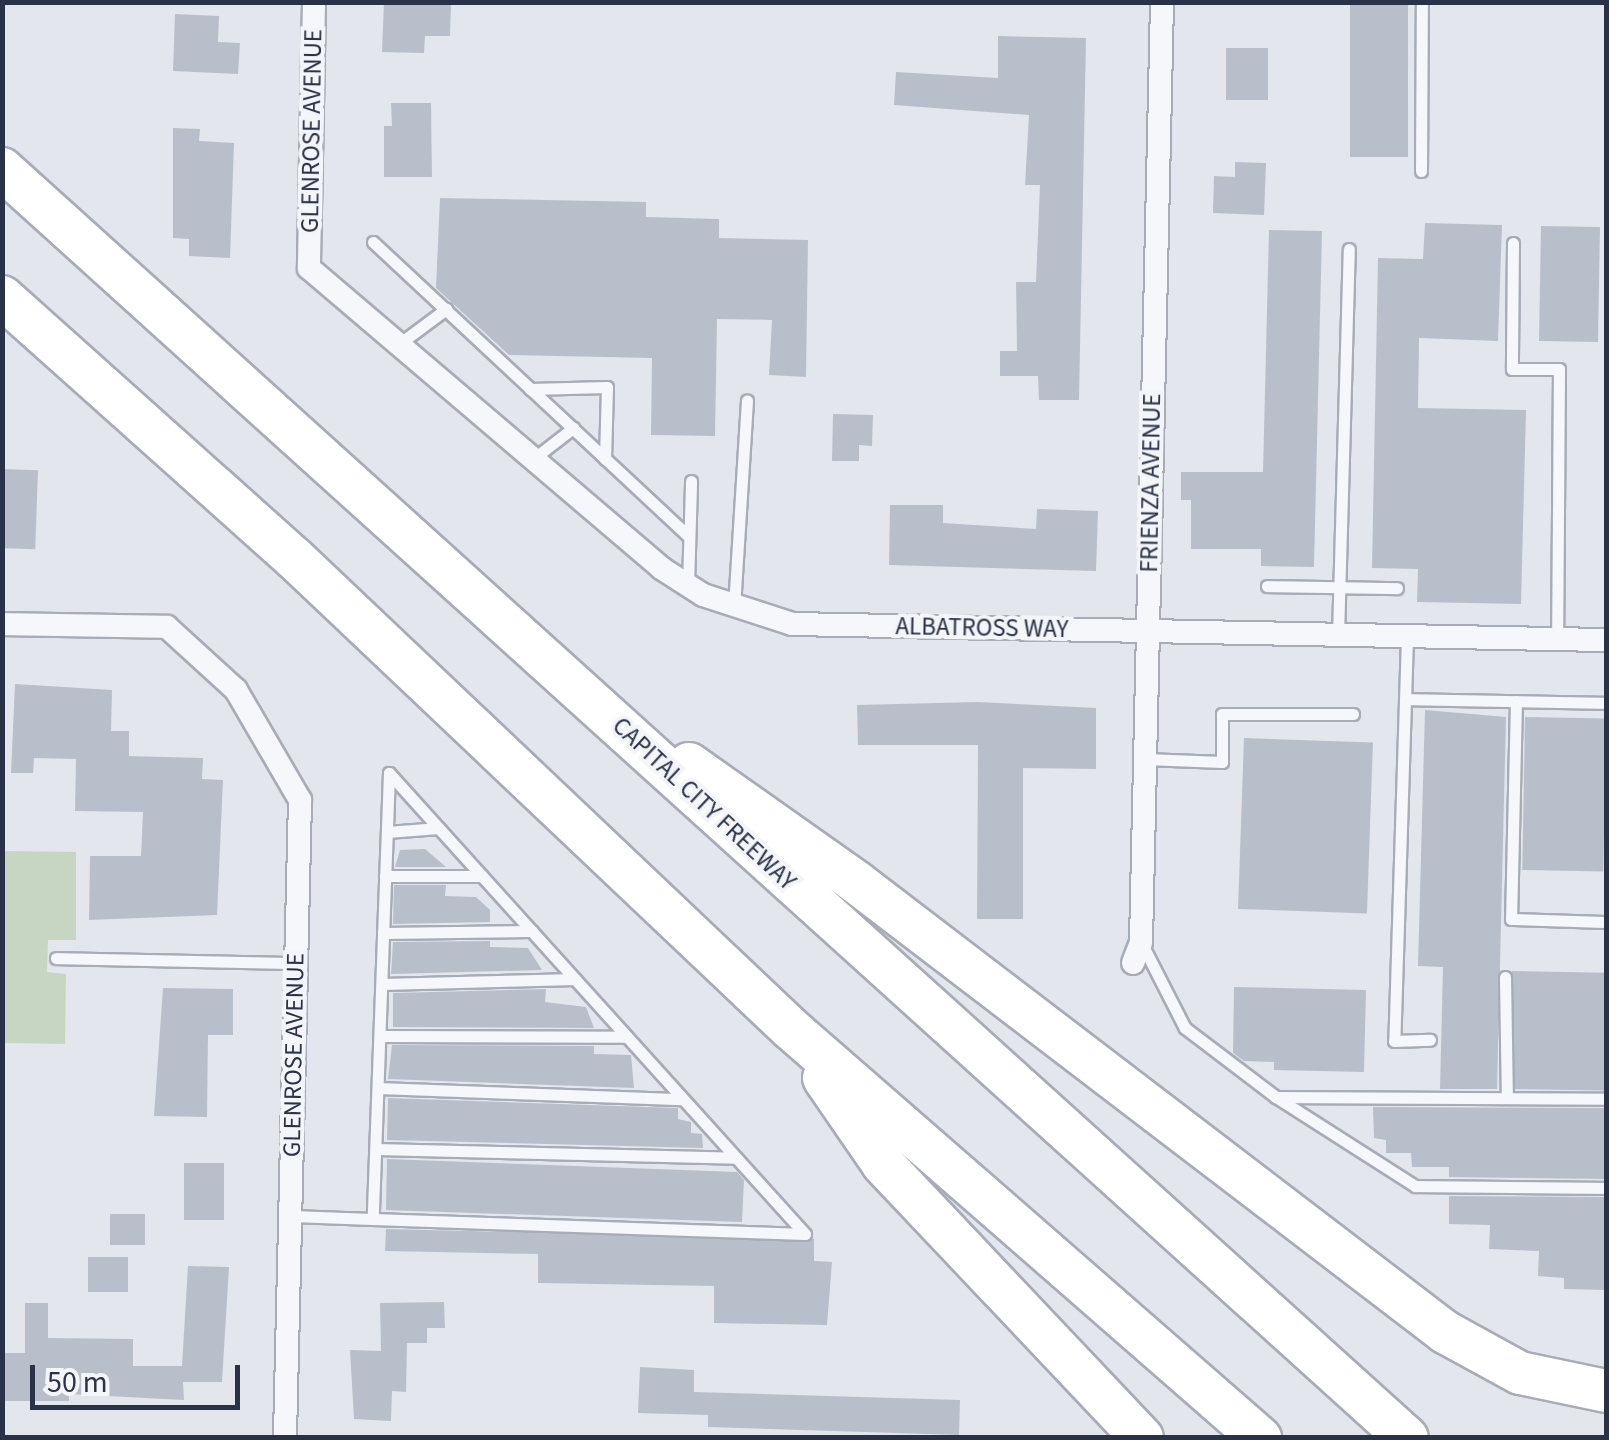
<!DOCTYPE html>
<style>
body{margin:0}
#map{position:relative;width:1609px;height:1440px;overflow:hidden;background:#e3e6ec;font-family:"Source Sans 3",sans-serif}
div>[style]{position:absolute}
[style*='--x']{left:calc(var(--x)*1px);top:calc(var(--y)*1px);width:calc(var(--w)*1px);rotate:calc(var(--a)*1deg)}
.green>*{inset:0;background:#c7d6c3}
.building>*{inset:0;background:#b9bfca;transform-origin:0 0}
.roads{filter:drop-shadow(2px 0 #a7acb7) drop-shadow(-2px 0 #a7acb7) drop-shadow(0 2px #a7acb7) drop-shadow(0 -2px #a7acb7)}
.lane>*{height:11px;margin:-5.5px;padding:0 5.5px;transform-origin:5.5px;border-radius:5.5px;background:#f6f7fa}
.street>*{height:22px;margin:-11px;padding:0 11px;transform-origin:11px;border-radius:11px;background:#f6f7fa}
.highway>*{height:42px;margin:-21px;padding:0 21px;transform-origin:21px;border-radius:21px;background:#fff}
span{translate:-50% -50%;white-space:nowrap;text-align:center;line-height:1.15;-webkit-text-stroke:8px #f3f5f9;paint-order:stroke}
.street-label{font-size:25px;color:#293246}
.frame{position:absolute;inset:0;border:5px solid #293246;pointer-events:none}
.scale{position:absolute;left:30px;top:1365px;width:210px;height:45px;box-sizing:border-box;border:5px solid #293246;border-top:0;padding-left:12px;font-size:30px;line-height:35px;white-space:nowrap;color:#293246;-webkit-text-stroke:8px #f3f5f9;paint-order:stroke}
</style>
<div id="map">
<div class="green">
<div style="clip-path:polygon(3px 851px,76px 852px,76px 940px,48px 940px,47px 972px,66px 974px,65px 1044px,3px 1043px)"></div>
</div>
<div class="building">
<div style="clip-path:polygon(384px 2px,451px 3px,450px 36px,425px 36px,424px 53px,382px 52px)"></div>
<div style="left:1350px;top:2px;width:58px;height:155px"></div>
<div style="clip-path:polygon(175px 14px,219px 16px,218px 42px,240px 43px,238px 74px,173px 71px)"></div>
<div style="clip-path:polygon(998px 36px,1086px 38px,1079px 400px,1039px 400px,1038px 376px,1000px 376px,1000px 351px,1017px 351px,1016px 282px,1036px 282px,1040px 185px,1025px 185px,1029px 115px,894px 105px,896px 72px,998px 78px)"></div>
<div style="left:1226px;top:48px;width:42px;height:52px"></div>
<div style="clip-path:polygon(391px 103px,431px 103px,432px 177px,384px 177px,384px 126px,392px 126px)"></div>
<div style="clip-path:polygon(173px 128px,200px 129px,199px 141px,234px 143px,230px 258px,189px 256px,189px 239px,173px 238px)"></div>
<div style="clip-path:polygon(1235px 162px,1266px 163px,1264px 215px,1213px 213px,1214px 176px,1235px 177px)"></div>
<div style="clip-path:polygon(440px 198px,646px 202px,646px 217px,719px 219px,719px 238px,808px 240px,806px 377px,769px 375px,772px 320px,717px 319px,715px 436px,651px 435px,652px 358px,509px 355px,436px 288px)"></div>
<div style="clip-path:polygon(1425px 223px,1502px 225px,1498px 341px,1419px 338px,1418px 408px,1526px 410px,1521px 604px,1417px 602px,1418px 569px,1372px 568px,1378px 258px,1423px 259px)"></div>
<div style="left:1541px;top:226px;width:59px;height:115px;rotate:1deg"></div>
<div style="clip-path:polygon(1269px 230px,1322px 231px,1314px 567px,1261px 566px,1261px 549px,1191px 549px,1191px 500px,1181px 500px,1181px 472px,1263px 472px)"></div>
<div style="clip-path:polygon(833px 414px,873px 415px,872px 446px,859px 445px,859px 461px,832px 461px)"></div>
<div style="left:2px;top:469px;width:36px;height:79px;rotate:2deg"></div>
<div style="clip-path:polygon(890px 505px,943px 505px,943px 523px,1036px 529px,1037px 509px,1098px 511px,1096px 571px,889px 565px)"></div>
<div style="clip-path:polygon(15px 684px,112px 690px,111px 731px,129px 731px,129px 756px,203px 758px,202px 779px,223px 780px,217px 915px,89px 920px,90px 856px,141px 856px,143px 812px,75px 811px,76px 759px,34px 758px,33px 773px,11px 773px)"></div>
<div style="clip-path:polygon(978px 702px,1096px 708px,1096px 769px,1023px 768px,1023px 919px,977px 919px,978px 745px,858px 745px,857px 705px)"></div>
<div style="clip-path:polygon(1425px 710px,1506px 717px,1497px 1089px,1440px 1089px,1443px 967px,1418px 966px)"></div>
<div style="left:1525px;top:717px;width:81px;height:153px;rotate:1deg"></div>
<div style="left:1244px;top:738px;width:129px;height:171px;rotate:2deg"></div>
<div style="clip-path:polygon(425px 849px,446px 867px,395px 867px,400px 850px)"></div>
<div style="clip-path:polygon(394px 885px,446px 885px,445px 896px,476px 897px,490px 910px,490px 922px,393px 924px)"></div>
<div style="clip-path:polygon(490px 941px,490px 947px,528px 948px,542px 970px,391px 974px,393px 942px)"></div>
<div style="left:1512px;top:971px;width:94px;height:118px;rotate:1deg"></div>
<div style="clip-path:polygon(1234px 987px,1366px 990px,1364px 1072px,1274px 1070px,1274px 1062px,1244px 1061px,1233px 1053px)"></div>
<div style="clip-path:polygon(163px 988px,233px 989px,233px 1035px,208px 1035px,207px 1117px,154px 1116px)"></div>
<div style="clip-path:polygon(546px 989px,545px 1002px,586px 1007px,594px 1028px,393px 1027px,393px 993px)"></div>
<div style="clip-path:polygon(392px 1045px,594px 1046px,594px 1054px,631px 1055px,634px 1088px,388px 1079px)"></div>
<div style="clip-path:polygon(388px 1098px,678px 1108px,678px 1119px,691px 1122px,691px 1133px,702px 1134px,703px 1148px,387px 1140px)"></div>
<div style="clip-path:polygon(1373px 1107px,1606px 1108px,1606px 1179px,1449px 1177px,1449px 1167px,1412px 1167px,1411px 1153px,1386px 1153px,1386px 1140px,1374px 1138px)"></div>
<div style="clip-path:polygon(387px 1159px,737px 1172px,744px 1180px,742px 1222px,386px 1210px)"></div>
<div style="left:184px;top:1163px;width:40px;height:57px"></div>
<div style="clip-path:polygon(1449px 1196px,1606px 1197px,1606px 1290px,1564px 1289px,1564px 1278px,1538px 1276px,1539px 1251px,1489px 1249px,1490px 1225px,1449px 1224px)"></div>
<div style="left:110px;top:1214px;width:35px;height:31px"></div>
<div style="clip-path:polygon(386px 1229px,814px 1239px,814px 1261px,832px 1262px,827px 1325px,714px 1323px,714px 1286px,538px 1283px,538px 1254px,385px 1251px)"></div>
<div style="left:88px;top:1257px;width:40px;height:35px"></div>
<div style="clip-path:polygon(188px 1266px,229px 1267px,222px 1382px,183px 1382px,184px 1400px,69px 1394px,69px 1401px,2px 1401px,2px 1353px,25px 1353px,25px 1303px,48px 1303px,48px 1338px,133px 1339px,133px 1366px,182px 1366px)"></div>
<div style="clip-path:polygon(444px 1302px,445px 1328px,427px 1328px,427px 1343px,407px 1343px,406px 1392px,392px 1391px,391px 1421px,354px 1419px,350px 1350px,381px 1351px,380px 1303px)"></div>
<div style="clip-path:polygon(640px 1367px,694px 1370px,694px 1392px,960px 1400px,959px 1435px,708px 1427px,708px 1415px,638px 1413px)"></div>
</div>
<div class="roads">
<div class="lane">
<div style="--x:1421;--y:171;--w:169;--a:-89.7"></div>
<div style="--x:373;--y:242;--w:432;--a:43"></div>
<div style="--x:1513;--y:243;--w:126;--a:90.5"></div>
<div style="--x:1512;--y:369;--w:47;--a:0"></div>
<div style="--x:1559;--y:369;--w:270;--a:90.4"></div>
<div style="--x:399;--y:344;--w:59;--a:-36.7"></div>
<div style="--x:530;--y:389;--w:77;--a:-1.5"></div>
<div style="--x:607;--y:387;--w:72;--a:91.6"></div>
<div style="--x:533;--y:459;--w:51;--a:-37.8"></div>
<div style="--x:688;--y:585;--w:104;--a:-88.3"></div>
<div style="--x:1267;--y:586;--w:130;--a:0.9"></div>
<div style="--x:734;--y:607;--w:207;--a:-86.4"></div>
<div style="--x:1338;--y:636;--w:387;--a:-88.4"></div>
<div style="--x:1407;--y:637;--w:404;--a:91.8"></div>
<div style="--x:1394;--y:1041;--w:36;--a:-2"></div>
<div style="--x:1405;--y:699;--w:201;--a:1.1"></div>
<div style="--x:1516;--y:701;--w:218;--a:91.3"></div>
<div style="--x:1511;--y:919;--w:95;--a:1.8"></div>
<div style="--x:1145;--y:759;--w:77;--a:2.2"></div>
<div style="--x:1222;--y:762;--w:48;--a:-90"></div>
<div style="--x:1222;--y:714;--w:131;--a:0"></div>
<div style="--x:389;--y:773;--w:446;--a:92.1"></div>
<div style="--x:373;--y:1219;--w:432;--a:2"></div>
<div style="--x:389;--y:773;--w:621;--a:47.94"></div>
<div style="--x:387;--y:832;--w:52;--a:-4.4"></div>
<div style="--x:385;--y:876;--w:97;--a:0"></div>
<div style="--x:383;--y:933;--w:149;--a:-0.8"></div>
<div style="--x:1143;--y:946;--w:92;--a:62.9"></div>
<div style="--x:1185;--y:1028;--w:114;--a:37.2"></div>
<div style="--x:1276;--y:1097;--w:165;--a:32.6"></div>
<div style="--x:1415;--y:1186;--w:191;--a:0.6"></div>
<div style="--x:56;--y:958;--w:240;--a:1.2"></div>
<div style="--x:1505;--y:977;--w:121;--a:89.1"></div>
<div style="--x:382;--y:984;--w:193;--a:-1.5"></div>
<div style="--x:380;--y:1036;--w:247;--a:0.2"></div>
<div style="--x:378;--y:1088;--w:304;--a:2.1"></div>
<div style="--x:1276;--y:1097;--w:330;--a:0.3"></div>
<div style="--x:376;--y:1149;--w:360;--a:1.4"></div>
<div style="--x:291;--y:1216;--w:82;--a:2.1"></div>
</div>
<div class="street">
<div style="--x:314;--y:2;--w:266;--a:91.1"></div>
<div style="--x:309;--y:268;--w:462;--a:40.4"></div>
<div style="--x:661;--y:568;--w:50;--a:32.7"></div>
<div style="--x:703;--y:595;--w:94;--a:18"></div>
<div style="--x:792;--y:624;--w:814;--a:1.13"></div>
<div style="--x:2;--y:624;--w:165;--a:1"></div>
<div style="--x:167;--y:627;--w:93;--a:42.4"></div>
<div style="--x:236;--y:690;--w:127;--a:59.8"></div>
<div style="--x:300;--y:800;--w:638;--a:91.35"></div>
<div style="--x:1133;--y:963;--w:22;--a:-69"></div>
<div style="--x:1141;--y:942;--w:940;--a:-88.72"></div>
</div>
<div class="highway">
<div style="--x:2;--y:169;--w:1893;--a:42.09"></div>
<div style="--x:2;--y:297;--w:392;--a:41.8"></div>
<div style="--x:294;--y:558;--w:683;--a:43.46"></div>
<div style="--x:790;--y:1028;--w:624;--a:41.1"></div>
<div style="--x:689;--y:764;--w:204;--a:35.2"></div>
<div style="--x:856;--y:882;--w:741;--a:37.38"></div>
<div style="--x:1445;--y:1332;--w:85;--a:28.7"></div>
<div style="--x:1520;--y:1373;--w:88;--a:11.8"></div>
<div style="--x:824;--y:1078;--w:104;--a:55.5"></div>
<div style="--x:883;--y:1164;--w:377;--a:46.6"></div>
</div>
</div>
<div class="street-label">
<span style="left:312px;top:131px;rotate:-89deg">GLENROSE AVENUE</span>
<span style="left:1151px;top:483px;rotate:-89deg">FRIENZA AVENUE</span>
<span style="left:982px;top:628px;rotate:1deg">ALBATROSS WAY</span>
<span style="left:704px;top:804px;rotate:43deg">CAPITAL CITY FREEWAY</span>
<span style="left:294px;top:1055px;rotate:-89deg">GLENROSE AVENUE</span>
</div>
<div class="frame"></div>
<div class="scale">50 m</div>
</div>
